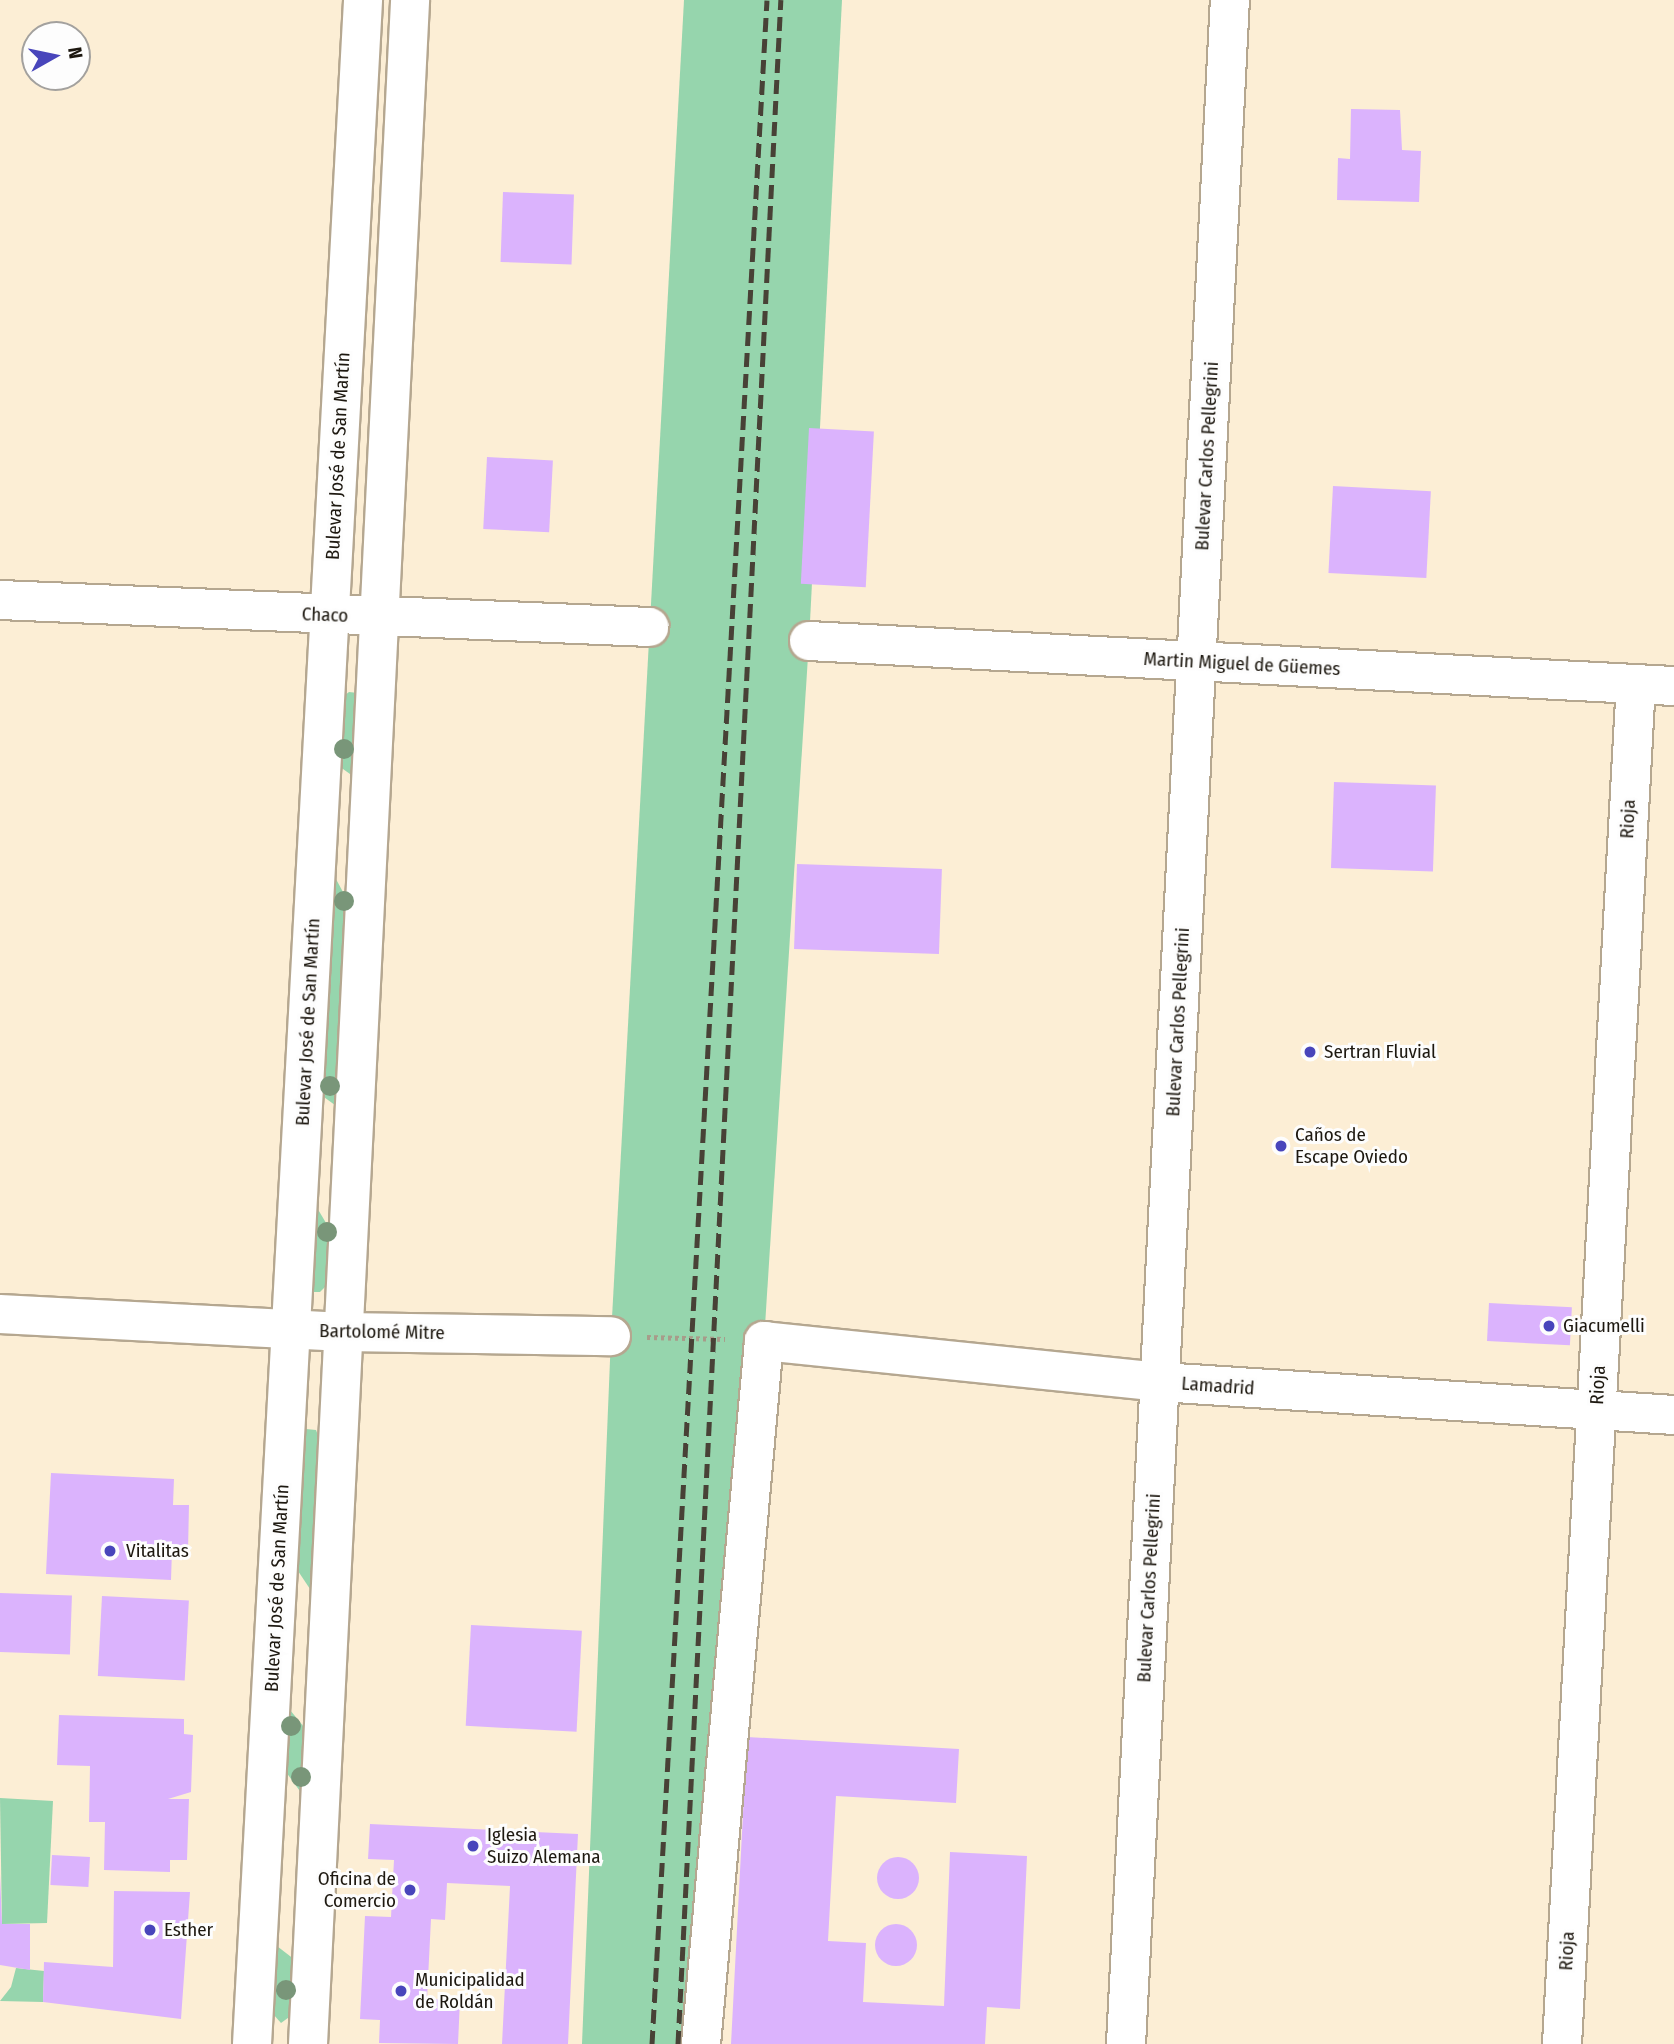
<!DOCTYPE html>
<meta charset="utf-8">
<style>
body{margin:0}
#map{position:relative;width:1674px;height:2044px;overflow:hidden;background:#fceed5;font-family:"Fira Sans Condensed",sans-serif}
div>[style]{position:absolute}
[style*='--x']{left:calc(var(--x)*1px);top:calc(var(--y)*1px);width:calc(var(--w)*1px);rotate:calc(var(--a)*1deg)}
.green>*{inset:0;background:#96d5ad}
.building>*{inset:0;background:#dbb3fd;transform-origin:0 0}
.round{border-radius:50%}
.path>*{height:4.5px;margin-top:-2.25px;transform-origin:0;background:repeating-linear-gradient(90deg,#a79c8a 0 3.5px,transparent 0 7px)}
.roads{filter:drop-shadow(2px 0 #b5a790) drop-shadow(-2px 0 #b5a790) drop-shadow(0 2px #b5a790) drop-shadow(0 -2px #b5a790)}
.minor>*{height:38px;margin:-19px;padding:0 19px;transform-origin:19px;border-radius:19px;background:#fff}
.rail>*{height:5px;margin-top:-2.5px;transform-origin:0;background:repeating-linear-gradient(90deg,#484136 0 14px,transparent 0 21px)}
.trees>*{width:20px;height:20px;margin:-10px;border-radius:50%;background:#799679}
.dots>*{width:19px;height:19px;translate:-50% -50%;box-sizing:border-box;border:4px solid #fdfdfd;border-radius:50%}
span{translate:-50% -50%;white-space:nowrap;text-align:center;line-height:1.15;-webkit-text-stroke:6px #fdfdfd;paint-order:stroke}
.street-label{font-size:19px;color:#1d1810}
.poi-label{font-size:19px;color:#1d1810}
.left{translate:0 -50%;text-align:left}
.right{translate:-100% -50%;text-align:right}
.north{position:absolute;left:21px;top:21px;width:70px;height:70px;box-sizing:border-box;background:#fdfdfd;border:2px solid #a3a19e;border-radius:50%;rotate:81deg;font-size:19px;font-weight:700;line-height:28px;text-align:center;color:#1d1810}
.north::after{content:'';display:block;margin:auto;width:24px;height:32px;background:#4845bb;clip-path:polygon(50% 0,100% 100%,50% 72%,0 100%)}
</style>
<div id="map">
<div class="green">
<div style="clip-path:polygon(684px 0,842px 0,809px 641px,764px 1341px,701px 2044px,582px 2044px,611px 1336px)"></div>
<div style="clip-path:polygon(349px 692px,358px 693px,357px 779px,336px 764px,340px 699px)"></div>
<div style="clip-path:polygon(330px 868px,350px 905px,339px 1108px,317px 1092px)"></div>
<div style="clip-path:polygon(310px 1196px,332px 1233px,329px 1283px,320px 1292px,308px 1292px)"></div>
<div style="clip-path:polygon(306px 1429px,316px 1430px,321px 1443px,314px 1595px,294px 1565px,301px 1442px)"></div>
<div style="clip-path:polygon(286px 1705px,308px 1732px,305px 1798px,283px 1768px)"></div>
<div style="clip-path:polygon(0 1798px,53px 1801px,47px 1923px,2px 1924px)"></div>
<div style="clip-path:polygon(273px 1943px,299px 1963px,292px 2015px,281px 2023px,273px 2014px)"></div>
<div style="clip-path:polygon(16px 1968px,44px 1971px,43px 2002px,0 2001px,11px 1987px)"></div>
</div>
<div class="building">
<div style="clip-path:polygon(1351px 109px,1400px 110px,1402px 150px,1421px 151px,1419px 202px,1337px 200px,1338px 158px,1350px 159px)"></div>
<div style="left:503px;top:192px;width:71px;height:70px;rotate:2deg"></div>
<div style="left:809px;top:428px;width:65px;height:156px;rotate:3deg"></div>
<div style="left:487px;top:457px;width:66px;height:72px;rotate:3deg"></div>
<div style="left:1333px;top:486px;width:98px;height:87px;rotate:3deg"></div>
<div style="left:1334px;top:782px;width:102px;height:86px;rotate:2deg"></div>
<div style="left:797px;top:864px;width:145px;height:85px;rotate:2deg"></div>
<div style="left:1489px;top:1303px;width:83px;height:38px;rotate:3deg"></div>
<div style="clip-path:polygon(51px 1473px,174px 1479px,173px 1505px,189px 1505px,188px 1551px,172px 1550px,171px 1580px,46px 1574px)"></div>
<div style="left:0;top:1593px;width:72px;height:59px;rotate:2deg"></div>
<div style="left:102px;top:1596px;width:87px;height:80px;rotate:3deg"></div>
<div style="left:471px;top:1625px;width:111px;height:101px;rotate:3deg"></div>
<div style="clip-path:polygon(59px 1715px,184px 1719px,184px 1734px,193px 1735px,191px 1792px,168px 1799px,189px 1799px,187px 1860px,170px 1860px,170px 1872px,104px 1870px,105px 1822px,89px 1822px,90px 1766px,57px 1765px)"></div>
<div style="clip-path:polygon(747px 1737px,959px 1749px,956px 1803px,836px 1796px,828px 1941px,866px 1943px,863px 2002px,944px 2006px,950px 1852px,1027px 1856px,1020px 2009px,987px 2007px,985px 2044px,731px 2044px)"></div>
<div style="clip-path:polygon(370px 1824px,578px 1834px,568px 2044px,502px 2044px,510px 1886px,447px 1883px,445px 1920px,431px 1919px,427px 1999px,460px 2000px,458px 2044px,379px 2043px,380px 2020px,360px 2019px,365px 1916px,391px 1917px,394px 1860px,368px 1859px)"></div>
<div style="left:52px;top:1855px;width:38px;height:30px;rotate:3deg"></div>
<div class="round" style="left:877px;top:1857px;width:42px;height:42px"></div>
<div style="clip-path:polygon(0 1874px,2px 1924px,30px 1924px,30px 1970px,0 1965px)"></div>
<div style="clip-path:polygon(114px 1891px,190px 1892px,181px 2019px,43px 2002px,44px 1962px,113px 1967px)"></div>
<div class="round" style="left:875px;top:1924px;width:42px;height:42px"></div>
</div>
<div class="path">
<div style="--x:647;--y:1337;--w:78;--a:1.5"></div>
</div>
<div class="roads">
<div class="minor">
<div style="--x:0;--y:600;--w:650;--a:2.38"></div>
<div style="--x:809;--y:641;--w:866;--a:2.98"></div>
<div style="--x:0;--y:1314;--w:344;--a:3"></div>
<div style="--x:344;--y:1332;--w:267;--a:0.9"></div>
<div style="--x:252;--y:2044;--w:2047;--a:-86.89"></div>
<div style="--x:308;--y:2044;--w:2047;--a:-87.14"></div>
<div style="--x:701;--y:2044;--w:706;--a:-84.88"></div>
<div style="--x:764;--y:1341;--w:398;--a:5.9"></div>
<div style="--x:1160;--y:1382;--w:515;--a:3.67"></div>
<div style="--x:1126;--y:2044;--w:2047;--a:-87.09"></div>
<div style="--x:1562;--y:2044;--w:1362;--a:-86.89"></div>
</div>
</div>
<div class="rail">
<div style="--x:652;--y:2044;--w:2047;--a:-86.78"></div>
<div style="--x:678;--y:2044;--w:2047;--a:-87.12"></div>
</div>
<div class="trees">
<div style="left:344px;top:749px"></div>
<div style="left:344px;top:901px"></div>
<div style="left:330px;top:1086px"></div>
<div style="left:327px;top:1232px"></div>
<div style="left:291px;top:1726px"></div>
<div style="left:301px;top:1777px"></div>
<div style="left:286px;top:1990px"></div>
</div>
<div class="dots">
<div style="left:1310px;top:1052px;background:#4845bb"></div>
<div style="left:1281px;top:1146px;background:#4845bb"></div>
<div style="left:1549px;top:1326px;background:#4845bb"></div>
<div style="left:110px;top:1551px;background:#4845bb"></div>
<div style="left:473px;top:1846px;background:#4845bb"></div>
<div style="left:410px;top:1890px;background:#4845bb"></div>
<div style="left:150px;top:1930px;background:#4845bb"></div>
<div style="left:401px;top:1991px;background:#4845bb"></div>
</div>
<div class="street-label">
<span style="left:338px;top:456px;rotate:-87deg">Bulevar José de San Martín</span>
<span style="left:1207px;top:456px;rotate:-87deg">Bulevar Carlos Pellegrini</span>
<span style="left:325px;top:615px;rotate:2deg">Chaco</span>
<span style="left:1242px;top:664px;rotate:3deg">Martin Miguel de Güemes</span>
<span style="left:1628px;top:819px;rotate:-87deg">Rioja</span>
<span style="left:308px;top:1022px;rotate:-87deg">Bulevar José de San Martín</span>
<span style="left:1178px;top:1022px;rotate:-87deg">Bulevar Carlos Pellegrini</span>
<span style="left:382px;top:1332px;rotate:1deg">Bartolomé Mitre</span>
<span style="left:1598px;top:1385px;rotate:-87deg">Rioja</span>
<span style="left:1218px;top:1386px;rotate:4deg">Lamadrid</span>
<span style="left:277px;top:1588px;rotate:-87deg">Bulevar José de San Martín</span>
<span style="left:1149px;top:1588px;rotate:-87deg">Bulevar Carlos Pellegrini</span>
<span style="left:1567px;top:1951px;rotate:-87deg">Rioja</span>
</div>
<div class="poi-label">
<span class="left" style="left:1324px;top:1052px">Sertran Fluvial</span>
<span class="left" style="left:1295px;top:1146px">Caños de<br>Escape Oviedo</span>
<span class="left" style="left:1563px;top:1326px">Giacumelli</span>
<span class="left" style="left:126px;top:1551px">Vitalitas</span>
<span class="left" style="left:487px;top:1846px">Iglesia<br>Suizo Alemana</span>
<span class="right" style="left:396px;top:1890px">Oficina de<br>Comercio</span>
<span class="left" style="left:164px;top:1930px">Esther</span>
<span class="left" style="left:415px;top:1991px">Municipalidad<br>de Roldán</span>
</div>
<div class="north">N</div>
</div>
